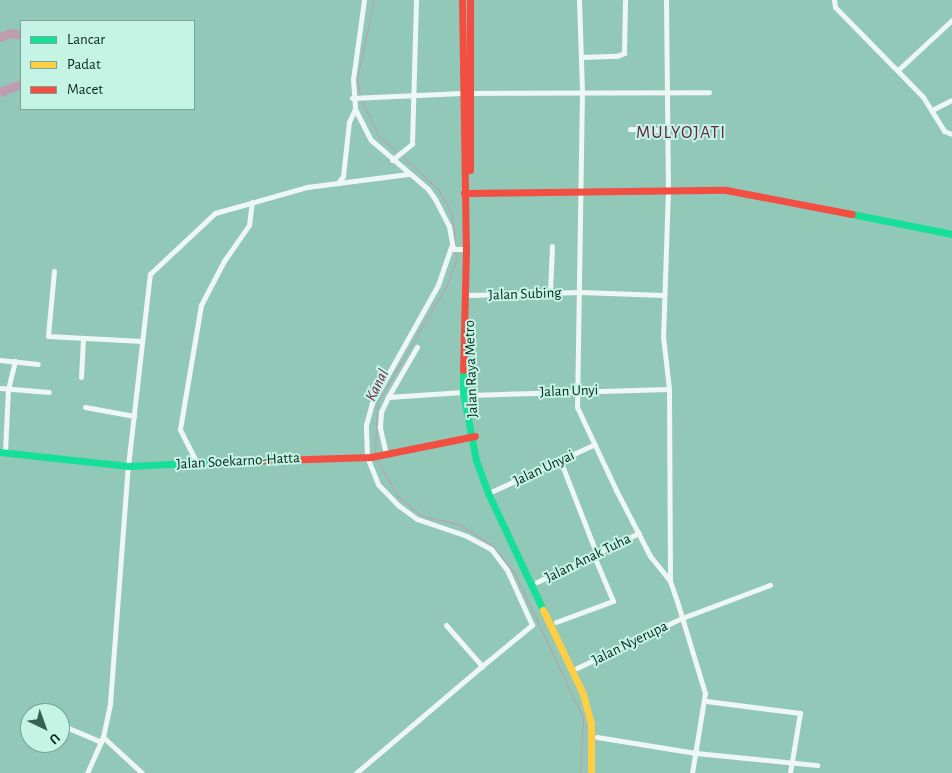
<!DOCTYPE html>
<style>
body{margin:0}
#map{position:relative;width:952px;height:773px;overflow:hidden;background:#91c8b7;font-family:"Alegreya Sans",sans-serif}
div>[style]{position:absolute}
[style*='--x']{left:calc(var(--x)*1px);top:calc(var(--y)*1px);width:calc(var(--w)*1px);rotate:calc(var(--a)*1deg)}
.stream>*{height:1px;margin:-0.5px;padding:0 0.5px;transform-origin:0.5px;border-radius:0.5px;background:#bf9cae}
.river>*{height:9px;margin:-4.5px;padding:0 4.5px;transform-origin:4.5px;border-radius:4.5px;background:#bf9cae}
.street>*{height:5px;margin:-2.5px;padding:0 2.5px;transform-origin:2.5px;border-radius:2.5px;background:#eef7f4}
.fast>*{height:7px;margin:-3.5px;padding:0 3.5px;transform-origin:3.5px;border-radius:3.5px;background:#16e098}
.slow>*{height:7px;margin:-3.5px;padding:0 3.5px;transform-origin:3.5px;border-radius:3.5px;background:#ffcf43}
.jam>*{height:7px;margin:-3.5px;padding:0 3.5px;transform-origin:3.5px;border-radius:3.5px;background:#f24e42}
span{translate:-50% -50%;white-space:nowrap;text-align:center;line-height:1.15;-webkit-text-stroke:4px #c6f4e4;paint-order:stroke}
.street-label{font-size:15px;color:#07281f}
.water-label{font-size:16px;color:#711b4a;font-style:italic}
.quarter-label{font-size:18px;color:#652546;letter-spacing:1px}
.legend{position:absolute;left:20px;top:20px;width:175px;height:90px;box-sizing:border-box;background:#c6f4e4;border:1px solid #7aa295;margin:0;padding:6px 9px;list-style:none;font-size:15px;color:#07281f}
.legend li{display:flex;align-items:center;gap:10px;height:25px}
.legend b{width:25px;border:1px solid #7aa295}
.north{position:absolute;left:20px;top:703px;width:50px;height:50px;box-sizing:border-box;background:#c6f4e4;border:1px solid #7aa295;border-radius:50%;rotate:138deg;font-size:14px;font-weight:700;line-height:20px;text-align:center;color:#07281f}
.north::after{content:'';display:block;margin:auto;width:18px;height:22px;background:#376054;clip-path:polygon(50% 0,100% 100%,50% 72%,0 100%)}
</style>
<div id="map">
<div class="stream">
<div style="--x:360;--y:95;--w:16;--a:-101"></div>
<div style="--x:357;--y:79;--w:81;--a:-77.9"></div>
<div style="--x:361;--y:99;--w:40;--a:65"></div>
<div style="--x:378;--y:135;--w:25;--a:42"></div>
<div style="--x:402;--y:156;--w:50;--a:42.6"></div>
<div style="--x:439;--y:190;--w:27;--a:62"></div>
<div style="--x:452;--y:214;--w:31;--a:84"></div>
<div style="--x:375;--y:453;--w:50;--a:-87.7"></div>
<div style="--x:377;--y:403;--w:137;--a:-59.3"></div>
<div style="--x:447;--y:285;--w:27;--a:-70"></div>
<div style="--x:456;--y:260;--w:9;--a:-96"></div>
<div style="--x:377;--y:460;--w:40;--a:60.3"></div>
<div style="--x:397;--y:495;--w:33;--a:40"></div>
<div style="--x:422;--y:516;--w:38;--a:12"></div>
<div style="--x:459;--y:524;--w:40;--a:32.9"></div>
<div style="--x:493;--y:546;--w:36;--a:52"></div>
<div style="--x:515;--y:574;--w:159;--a:64.7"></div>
<div style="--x:583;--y:718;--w:55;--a:93.1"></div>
</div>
<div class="river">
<div style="--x:0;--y:37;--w:12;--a:-20"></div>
<div style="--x:11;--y:33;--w:10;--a:11"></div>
<div style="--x:0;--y:92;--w:22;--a:-21"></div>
</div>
<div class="street">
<div style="--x:364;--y:0;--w:80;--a:97.9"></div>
<div style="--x:353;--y:79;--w:30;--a:86"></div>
<div style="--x:355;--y:109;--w:35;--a:63"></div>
<div style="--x:371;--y:140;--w:75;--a:40.7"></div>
<div style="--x:428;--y:189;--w:12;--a:55"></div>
<div style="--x:435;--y:199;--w:30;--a:63"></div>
<div style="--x:449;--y:226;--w:23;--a:80"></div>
<div style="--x:453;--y:249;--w:13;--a:0"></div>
<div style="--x:579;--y:0;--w:91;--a:88.1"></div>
<div style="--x:582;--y:91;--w:316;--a:90.9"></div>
<div style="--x:577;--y:407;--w:92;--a:64.8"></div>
<div style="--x:616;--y:490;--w:74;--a:62.7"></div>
<div style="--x:650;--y:556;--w:32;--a:51"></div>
<div style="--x:670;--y:581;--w:21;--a:71"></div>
<div style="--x:677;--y:601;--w:96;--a:73.1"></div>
<div style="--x:705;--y:693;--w:81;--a:99.2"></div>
<div style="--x:666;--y:0;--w:189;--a:89.4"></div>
<div style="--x:668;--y:189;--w:147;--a:91.9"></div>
<div style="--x:663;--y:336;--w:53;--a:83.5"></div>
<div style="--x:669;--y:389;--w:192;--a:89.7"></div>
<div style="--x:834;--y:0;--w:7;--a:82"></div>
<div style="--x:835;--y:7;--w:126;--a:45.6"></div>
<div style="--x:923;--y:97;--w:40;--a:58"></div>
<div style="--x:944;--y:131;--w:9;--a:21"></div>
<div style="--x:581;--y:57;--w:36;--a:-2"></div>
<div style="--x:617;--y:56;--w:8;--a:-23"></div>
<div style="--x:624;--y:53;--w:53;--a:-88.9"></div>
<div style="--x:898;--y:70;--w:74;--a:-42.8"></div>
<div style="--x:352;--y:98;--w:110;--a:-2.6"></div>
<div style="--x:462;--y:93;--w:247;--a:-0.2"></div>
<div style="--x:932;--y:110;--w:22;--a:-27"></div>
<div style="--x:630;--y:129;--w:37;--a:2"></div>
<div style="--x:392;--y:160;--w:26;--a:-39"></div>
<div style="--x:412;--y:144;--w:144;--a:-88.4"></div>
<div style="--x:338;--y:183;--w:9;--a:-54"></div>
<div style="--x:343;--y:176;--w:54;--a:-83.7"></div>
<div style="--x:349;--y:122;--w:14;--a:-65"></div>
<div style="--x:54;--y:271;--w:65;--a:95.3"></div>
<div style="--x:48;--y:336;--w:94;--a:3"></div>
<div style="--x:550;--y:292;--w:46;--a:-87.5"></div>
<div style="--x:469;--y:295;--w:112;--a:-1.5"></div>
<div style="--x:581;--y:292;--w:82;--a:2.1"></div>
<div style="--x:0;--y:360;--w:38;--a:6"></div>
<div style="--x:81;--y:377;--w:39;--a:-87"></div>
<div style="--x:0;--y:388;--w:49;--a:4.7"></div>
<div style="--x:469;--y:395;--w:200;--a:-1.7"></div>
<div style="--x:388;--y:397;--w:58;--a:-59.9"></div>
<div style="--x:85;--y:407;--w:50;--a:10.4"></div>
<div style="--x:5;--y:452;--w:63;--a:-87.3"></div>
<div style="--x:8;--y:389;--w:29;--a:-76"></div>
<div style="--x:386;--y:454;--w:28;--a:-103"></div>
<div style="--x:380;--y:427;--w:15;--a:-86"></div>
<div style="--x:381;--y:412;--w:17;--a:-65"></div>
<div style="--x:388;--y:397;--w:75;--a:-3.8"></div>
<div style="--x:560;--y:460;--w:102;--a:68.7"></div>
<div style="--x:197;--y:463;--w:38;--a:-117"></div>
<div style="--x:180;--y:429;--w:126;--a:-80.4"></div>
<div style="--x:201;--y:305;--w:50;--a:-62.4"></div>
<div style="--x:224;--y:261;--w:44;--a:-55.2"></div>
<div style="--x:249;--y:225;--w:23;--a:-83"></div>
<div style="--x:493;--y:491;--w:112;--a:-24.7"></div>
<div style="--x:537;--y:582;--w:113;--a:-25.7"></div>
<div style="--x:556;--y:622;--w:61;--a:-20.2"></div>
<div style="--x:613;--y:601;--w:49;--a:-112.9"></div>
<div style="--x:446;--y:625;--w:55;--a:48.7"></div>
<div style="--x:482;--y:666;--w:65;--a:-39.4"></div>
<div style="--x:532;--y:625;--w:60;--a:-114.4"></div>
<div style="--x:507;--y:570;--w:26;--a:-127"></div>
<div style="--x:491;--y:549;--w:27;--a:-152"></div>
<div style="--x:467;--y:536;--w:53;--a:-161.2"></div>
<div style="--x:417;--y:519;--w:22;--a:-144"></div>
<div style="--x:399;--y:506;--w:30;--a:-134"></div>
<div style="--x:378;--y:484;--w:29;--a:-112"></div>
<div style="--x:367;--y:457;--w:32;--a:-92"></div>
<div style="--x:366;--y:425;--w:23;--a:-75"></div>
<div style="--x:372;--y:403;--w:135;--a:-60.8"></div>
<div style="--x:438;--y:285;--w:40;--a:-71.1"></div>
<div style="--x:577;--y:668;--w:116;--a:-25.5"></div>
<div style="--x:682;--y:618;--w:94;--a:-20.6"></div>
<div style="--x:706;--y:701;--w:95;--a:7.3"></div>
<div style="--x:800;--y:713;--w:61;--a:99.5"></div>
<div style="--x:66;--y:727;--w:38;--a:23"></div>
<div style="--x:103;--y:737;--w:53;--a:42.7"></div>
<div style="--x:597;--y:737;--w:100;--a:9.2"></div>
<div style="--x:696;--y:753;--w:122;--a:5.7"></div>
<div style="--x:87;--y:773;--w:39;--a:-66"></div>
<div style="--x:103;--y:737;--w:35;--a:-78"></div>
<div style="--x:110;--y:703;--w:238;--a:-85.7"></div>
<div style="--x:128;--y:466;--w:193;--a:-83.5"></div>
<div style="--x:150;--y:274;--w:89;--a:-43.2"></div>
<div style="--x:215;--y:213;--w:96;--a:-15.8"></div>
<div style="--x:307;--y:187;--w:102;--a:-7.3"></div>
<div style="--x:356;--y:773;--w:165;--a:-40.3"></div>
</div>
<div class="fast">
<div style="--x:852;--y:214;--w:102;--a:11.3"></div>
<div style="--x:463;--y:370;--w:22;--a:90"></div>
<div style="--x:463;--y:392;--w:69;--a:79.2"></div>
<div style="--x:476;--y:460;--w:35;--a:70"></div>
<div style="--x:488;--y:493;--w:129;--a:64.8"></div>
<div style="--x:0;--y:452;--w:129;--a:6.2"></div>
<div style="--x:128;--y:466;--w:84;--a:-2.7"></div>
</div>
<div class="slow">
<div style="--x:543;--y:610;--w:93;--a:64.5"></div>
<div style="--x:583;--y:694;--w:31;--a:75"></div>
<div style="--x:591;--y:724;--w:49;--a:90"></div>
</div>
<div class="jam">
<div style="--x:462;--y:0;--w:249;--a:89.1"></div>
<div style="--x:466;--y:249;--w:121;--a:91.4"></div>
<div style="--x:470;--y:0;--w:170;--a:90"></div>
<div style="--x:464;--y:193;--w:262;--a:-0.7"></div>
<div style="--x:726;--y:190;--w:128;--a:10.8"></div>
<div style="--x:212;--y:462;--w:159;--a:-1.8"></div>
<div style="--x:371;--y:457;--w:106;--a:-11.4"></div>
</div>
<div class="street-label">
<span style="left:525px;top:294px;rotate:-2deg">Jalan Subing</span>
<span style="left:471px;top:369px;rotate:-92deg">Jalan Raya Metro</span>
<span style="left:569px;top:391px;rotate:-2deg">Jalan Unyi</span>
<span style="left:238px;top:461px;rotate:-3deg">Jalan Soekarno-Hatta</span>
<span style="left:544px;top:468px;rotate:-25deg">Jalan Unyai</span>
<span style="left:588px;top:558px;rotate:-26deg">Jalan Anak Tuha</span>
<span style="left:630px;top:643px;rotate:-26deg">Jalan Nyerupa</span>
</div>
<div class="water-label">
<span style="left:377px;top:385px;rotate:-64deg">Kanal</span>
</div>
<div class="quarter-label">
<span style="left:681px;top:133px">MULYOJATI</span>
</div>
<ul class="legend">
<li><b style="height:6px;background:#16e098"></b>Lancar</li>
<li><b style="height:6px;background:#ffcf43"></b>Padat</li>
<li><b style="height:6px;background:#f24e42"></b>Macet</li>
</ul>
<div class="north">U</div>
</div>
